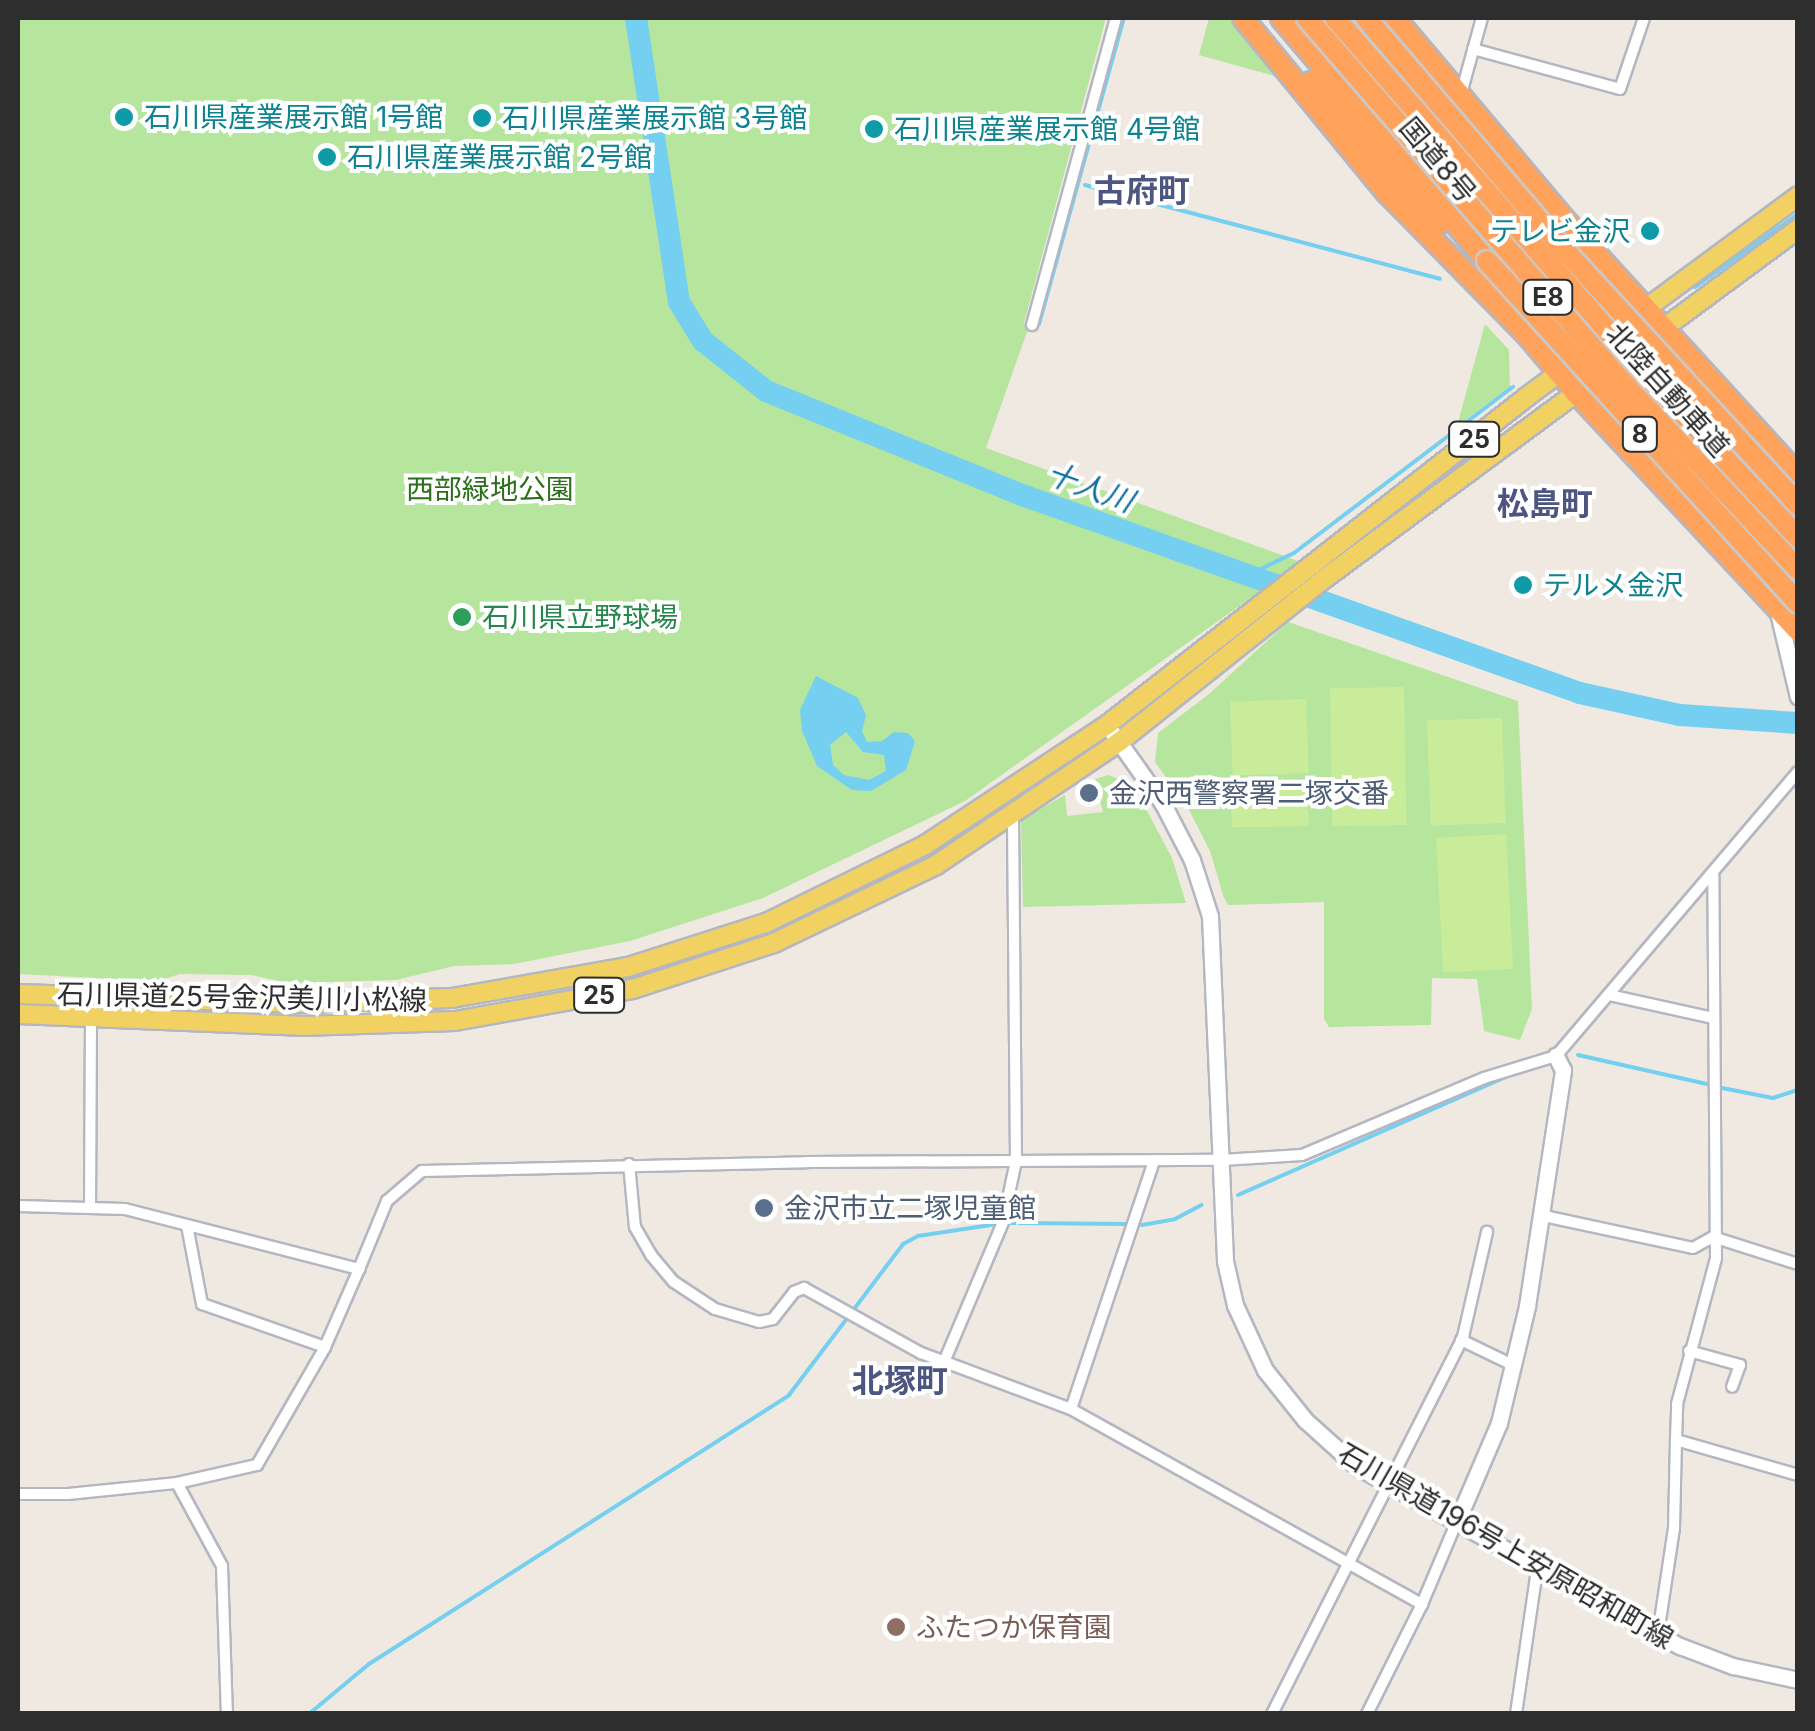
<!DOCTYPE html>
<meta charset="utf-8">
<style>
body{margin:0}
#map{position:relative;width:1815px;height:1731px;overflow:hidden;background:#efe9e1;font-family:Inter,"Noto Sans JP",sans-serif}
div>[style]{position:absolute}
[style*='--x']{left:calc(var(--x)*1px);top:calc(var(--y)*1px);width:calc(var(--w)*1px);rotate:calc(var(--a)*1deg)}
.green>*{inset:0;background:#b6e59e}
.pitch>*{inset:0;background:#c9ec9a;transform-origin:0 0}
.water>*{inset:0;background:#75cff0}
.stream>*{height:4px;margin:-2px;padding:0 2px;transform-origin:2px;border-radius:2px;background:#75cff0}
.river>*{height:22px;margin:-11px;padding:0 11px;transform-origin:11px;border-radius:11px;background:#75cff0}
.roads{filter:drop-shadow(2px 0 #b4b7c1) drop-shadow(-2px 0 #b4b7c1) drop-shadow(0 2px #b4b7c1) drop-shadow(0 -2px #b4b7c1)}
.street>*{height:10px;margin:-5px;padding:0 5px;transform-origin:5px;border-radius:5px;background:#fff}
.secondary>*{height:15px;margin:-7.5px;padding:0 7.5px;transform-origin:7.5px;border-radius:7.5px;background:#fff}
.primary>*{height:18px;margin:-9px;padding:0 9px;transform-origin:9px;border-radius:9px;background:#f2d163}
.highway>*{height:20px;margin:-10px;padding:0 10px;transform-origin:10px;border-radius:10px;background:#ffa35c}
.bridges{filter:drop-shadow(2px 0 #c9c9c9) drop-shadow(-2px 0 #c9c9c9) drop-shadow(0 2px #c9c9c9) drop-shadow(0 -2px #c9c9c9)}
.highway-bridge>*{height:20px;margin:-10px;padding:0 10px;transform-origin:10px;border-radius:10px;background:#ffa35c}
.dots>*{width:28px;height:28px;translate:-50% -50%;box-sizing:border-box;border:5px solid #fff;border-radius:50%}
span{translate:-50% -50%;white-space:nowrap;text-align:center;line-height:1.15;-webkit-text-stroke:8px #fff;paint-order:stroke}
.shield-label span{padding:2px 8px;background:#fff;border:2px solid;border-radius:8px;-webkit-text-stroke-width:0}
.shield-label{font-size:25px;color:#2e2e2e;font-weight:700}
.culture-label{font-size:28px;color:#0d838f}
.left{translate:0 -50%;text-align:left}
.right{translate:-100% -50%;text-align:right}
.street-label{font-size:28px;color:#2e2e2e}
.park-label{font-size:28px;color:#2c6e1b}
.leisure-label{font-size:28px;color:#27864d}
.service-label{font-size:28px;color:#4e5e75}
.education-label{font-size:28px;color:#785e54}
.water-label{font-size:30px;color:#0d6fa3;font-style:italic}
.quarter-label{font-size:32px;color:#4d5680;font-weight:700}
.frame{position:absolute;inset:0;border:20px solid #2e2e2e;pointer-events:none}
</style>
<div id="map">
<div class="green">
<div style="clip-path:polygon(18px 18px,1106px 18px,1024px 323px,1029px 326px,986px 448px,1301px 562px,965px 801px,763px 898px,630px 941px,514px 964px,454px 966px,396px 980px,289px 983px,251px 975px,180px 974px,157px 981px,18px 974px)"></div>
<div style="clip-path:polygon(1209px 18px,1229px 18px,1275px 76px,1199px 55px)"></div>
<div style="clip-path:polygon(1485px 324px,1509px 350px,1510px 387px,1457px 426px)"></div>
<div style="clip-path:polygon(1288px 622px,1518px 701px,1532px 1009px,1520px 1040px,1484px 1031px,1477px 979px,1432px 978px,1431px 1025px,1329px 1027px,1324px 1019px,1324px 902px,1228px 905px,1224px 898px,1210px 851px,1188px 808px,1155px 762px,1158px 733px,1209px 694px)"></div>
<div style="clip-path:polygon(1109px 775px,1123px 781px,1145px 807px,1172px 858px,1186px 903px,1023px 907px,1021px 820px,1065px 795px,1067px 816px,1103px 812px,1095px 779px)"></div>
</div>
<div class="pitch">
<div style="left:1404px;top:687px;width:138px;height:74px;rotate:89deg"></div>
<div style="left:1306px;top:699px;width:74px;height:76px;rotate:88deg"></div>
<div style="left:1502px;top:718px;width:105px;height:75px;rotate:88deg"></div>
<div style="left:1308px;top:782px;width:44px;height:77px;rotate:89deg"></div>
<div style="left:1506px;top:834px;width:135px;height:70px;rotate:87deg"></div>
</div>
<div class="water">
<div style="clip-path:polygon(evenodd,816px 676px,858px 698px,866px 715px,862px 731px,867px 742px,882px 741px,894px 732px,908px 733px,915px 741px,906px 770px,871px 791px,852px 790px,817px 766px,802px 731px,800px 710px,816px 676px,846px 732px,863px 752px,884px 755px,886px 771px,869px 780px,844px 775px,833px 765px,830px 745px,846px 732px)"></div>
</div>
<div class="stream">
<div style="--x:1085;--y:185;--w:367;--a:14.8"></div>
<div style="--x:1695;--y:287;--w:126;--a:-35.3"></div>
<div style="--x:1039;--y:324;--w:318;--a:-74.5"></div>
<div style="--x:1246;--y:576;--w:53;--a:-25.6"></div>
<div style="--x:1294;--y:553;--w:275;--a:-37.2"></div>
<div style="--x:1578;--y:1055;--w:132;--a:12.7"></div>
<div style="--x:1722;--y:1088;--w:52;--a:11.1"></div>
<div style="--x:1773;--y:1098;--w:26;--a:-18"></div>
<div style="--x:1238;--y:1195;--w:297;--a:-23.8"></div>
<div style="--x:1007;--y:1223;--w:120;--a:0.5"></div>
<div style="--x:1142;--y:1225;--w:34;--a:-10"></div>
<div style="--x:1175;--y:1219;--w:30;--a:-28"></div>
<div style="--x:309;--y:1714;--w:78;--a:-39.8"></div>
<div style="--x:369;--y:1664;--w:499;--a:-32.6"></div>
<div style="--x:789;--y:1395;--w:189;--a:-52.9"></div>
<div style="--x:903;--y:1244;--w:17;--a:-28"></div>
<div style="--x:918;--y:1236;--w:80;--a:-8.6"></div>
</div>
<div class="river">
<div style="--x:636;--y:18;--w:287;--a:81.4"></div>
<div style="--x:679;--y:302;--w:46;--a:58.4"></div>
<div style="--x:703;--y:341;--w:80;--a:38.4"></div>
<div style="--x:766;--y:391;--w:279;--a:22.1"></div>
<div style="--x:1025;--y:496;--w:589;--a:19.54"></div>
<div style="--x:1580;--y:693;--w:102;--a:12.4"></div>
<div style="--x:1680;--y:715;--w:118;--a:3.9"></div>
</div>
<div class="roads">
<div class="street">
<div style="--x:1473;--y:49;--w:152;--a:15.2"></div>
<div style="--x:1620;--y:89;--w:75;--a:-71.3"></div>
<div style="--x:1461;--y:94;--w:79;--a:-74.6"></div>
<div style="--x:1032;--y:325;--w:318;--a:-74.7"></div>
<div style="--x:1609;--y:995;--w:107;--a:12.4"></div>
<div style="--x:629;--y:1164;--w:63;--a:84.6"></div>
<div style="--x:635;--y:1227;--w:32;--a:60"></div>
<div style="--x:651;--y:1255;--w:35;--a:50"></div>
<div style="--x:674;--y:1282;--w:49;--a:33.4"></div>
<div style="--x:715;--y:1309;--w:46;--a:16.5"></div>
<div style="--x:759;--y:1322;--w:14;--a:-12"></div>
<div style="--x:773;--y:1319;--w:34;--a:-52"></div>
<div style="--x:794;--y:1292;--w:11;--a:-22"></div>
<div style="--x:804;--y:1288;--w:134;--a:29.1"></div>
<div style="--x:921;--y:1353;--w:160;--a:20.5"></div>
<div style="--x:1071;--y:1409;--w:402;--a:29.1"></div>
<div style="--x:18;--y:1206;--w:107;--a:1.6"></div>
<div style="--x:125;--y:1209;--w:242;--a:14.4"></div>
<div style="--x:359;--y:1269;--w:74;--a:-67.6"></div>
<div style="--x:387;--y:1201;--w:46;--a:-40.6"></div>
<div style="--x:422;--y:1171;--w:385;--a:-1.3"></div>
<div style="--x:807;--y:1162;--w:415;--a:-0.3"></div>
<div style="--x:1222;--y:1160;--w:80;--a:-3.6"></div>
<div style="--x:1302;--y:1155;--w:198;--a:-22.9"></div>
<div style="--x:1484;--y:1078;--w:75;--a:-17"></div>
<div style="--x:1556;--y:1056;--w:373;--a:-49.6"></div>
<div style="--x:90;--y:1208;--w:213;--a:-89.7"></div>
<div style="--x:1544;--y:1216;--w:152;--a:12.1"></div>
<div style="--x:1693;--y:1248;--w:23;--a:-29"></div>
<div style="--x:1713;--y:1237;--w:89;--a:17.6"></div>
<div style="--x:1461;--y:1340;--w:58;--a:25.7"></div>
<div style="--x:325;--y:1347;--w:85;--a:-66.4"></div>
<div style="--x:1689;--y:1351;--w:53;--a:15.4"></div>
<div style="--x:1740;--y:1365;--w:23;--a:110"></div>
<div style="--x:944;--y:1362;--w:152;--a:-67.1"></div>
<div style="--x:1003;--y:1222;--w:62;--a:-78"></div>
<div style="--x:1016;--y:1161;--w:346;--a:-90.5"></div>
<div style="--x:1071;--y:1409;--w:262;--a:-71.5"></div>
<div style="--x:1676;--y:1440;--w:36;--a:-88"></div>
<div style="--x:1677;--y:1404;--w:151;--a:-75"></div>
<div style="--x:1716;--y:1258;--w:383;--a:-90.4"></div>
<div style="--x:177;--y:1483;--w:82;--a:-12.7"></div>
<div style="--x:257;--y:1465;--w:136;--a:-60"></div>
<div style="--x:325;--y:1347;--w:130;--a:-160.7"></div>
<div style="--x:202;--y:1304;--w:80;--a:-100.8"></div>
<div style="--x:18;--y:1494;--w:50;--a:0"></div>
<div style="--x:68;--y:1494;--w:110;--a:-5.8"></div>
<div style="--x:177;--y:1483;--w:94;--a:61.5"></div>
<div style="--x:222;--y:1566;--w:148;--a:88.1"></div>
<div style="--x:1658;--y:1634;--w:107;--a:-81.4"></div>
<div style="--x:1674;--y:1528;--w:88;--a:-88.7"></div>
<div style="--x:1676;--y:1440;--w:127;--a:16"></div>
<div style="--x:1272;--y:1714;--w:423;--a:-63.1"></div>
<div style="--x:1463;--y:1337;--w:108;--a:-77.1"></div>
<div style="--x:1367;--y:1714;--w:123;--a:-63.4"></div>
<div style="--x:1422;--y:1604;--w:90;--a:-67.1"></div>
<div style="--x:1516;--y:1714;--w:146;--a:-81.7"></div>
</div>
<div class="secondary">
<div style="--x:1798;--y:564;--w:49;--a:115.5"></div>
<div style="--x:1777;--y:608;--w:91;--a:76.7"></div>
<div style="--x:1107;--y:725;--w:97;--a:54.7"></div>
<div style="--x:1163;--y:804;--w:63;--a:62.6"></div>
<div style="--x:1192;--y:860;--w:59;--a:72.2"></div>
<div style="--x:1210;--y:916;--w:345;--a:87.5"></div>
<div style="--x:1225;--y:1261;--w:45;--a:77.2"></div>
<div style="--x:1235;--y:1305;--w:72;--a:65.2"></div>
<div style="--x:1265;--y:1370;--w:64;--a:51.3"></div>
<div style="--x:1305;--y:1420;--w:69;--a:42"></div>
<div style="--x:1356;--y:1466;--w:371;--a:29.1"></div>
<div style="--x:1680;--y:1646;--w:57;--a:20.7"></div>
<div style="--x:1733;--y:1666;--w:66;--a:12.2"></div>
<div style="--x:1457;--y:1521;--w:107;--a:-66.8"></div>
<div style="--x:1499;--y:1423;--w:120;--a:-76.5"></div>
<div style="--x:1527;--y:1306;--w:239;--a:-81.3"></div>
<div style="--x:1563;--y:1070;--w:16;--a:-117"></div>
</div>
<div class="primary">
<div style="--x:18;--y:994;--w:283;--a:1.8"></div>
<div style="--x:301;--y:1003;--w:151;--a:-1.9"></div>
<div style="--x:452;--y:998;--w:179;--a:-10"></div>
<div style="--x:628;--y:967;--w:145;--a:-17.7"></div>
<div style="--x:766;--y:923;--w:177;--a:-26.1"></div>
<div style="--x:925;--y:845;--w:218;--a:-33.4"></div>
<div style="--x:1107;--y:725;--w:534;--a:-38.01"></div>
<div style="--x:1528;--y:396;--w:336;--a:-36.5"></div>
<div style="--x:18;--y:1014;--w:283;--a:2.4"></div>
<div style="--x:301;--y:1026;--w:154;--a:-1.9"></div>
<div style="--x:455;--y:1021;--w:181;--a:-10.2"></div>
<div style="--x:633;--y:989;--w:148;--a:-18.1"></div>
<div style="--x:774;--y:943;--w:180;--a:-25.7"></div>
<div style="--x:936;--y:865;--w:220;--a:-33.9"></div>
<div style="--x:1119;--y:742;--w:262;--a:-38.5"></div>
<div style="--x:1324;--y:579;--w:589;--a:-36.44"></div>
</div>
<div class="highway">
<div style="--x:1243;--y:18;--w:225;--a:50.6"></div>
<div style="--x:1386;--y:192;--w:199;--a:45.4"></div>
<div style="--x:1526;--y:334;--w:77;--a:49.7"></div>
<div style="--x:1576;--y:393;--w:325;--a:46.9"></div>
<div style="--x:1281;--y:18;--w:319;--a:49.7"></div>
<div style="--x:1395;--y:18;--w:265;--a:49.9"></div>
<div style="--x:1566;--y:221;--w:344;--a:47.6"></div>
<div style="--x:1311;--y:82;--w:191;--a:49"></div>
</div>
</div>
<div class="bridges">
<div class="highway-bridge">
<div style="--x:1307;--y:18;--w:487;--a:49.1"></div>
<div style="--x:1626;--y:386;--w:251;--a:46.8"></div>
<div style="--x:1335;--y:18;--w:468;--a:48.9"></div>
<div style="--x:1643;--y:371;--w:227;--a:47"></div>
<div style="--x:1366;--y:18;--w:308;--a:49.5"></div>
<div style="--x:1566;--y:252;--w:343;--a:47.4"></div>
<div style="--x:1487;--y:261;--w:462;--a:47.7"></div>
</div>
</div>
<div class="dots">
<div style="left:124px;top:117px;background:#0f9aa8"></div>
<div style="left:482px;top:118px;background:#0f9aa8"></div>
<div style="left:874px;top:129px;background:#0f9aa8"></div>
<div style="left:327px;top:157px;background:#0f9aa8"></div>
<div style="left:1650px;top:231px;background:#0f9aa8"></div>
<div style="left:1523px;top:585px;background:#0f9aa8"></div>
<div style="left:462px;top:617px;background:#2e9e5b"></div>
<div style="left:1089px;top:793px;background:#5c6f8a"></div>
<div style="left:764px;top:1208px;background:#5c6f8a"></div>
<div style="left:896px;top:1627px;background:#8d6e63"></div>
</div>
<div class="shield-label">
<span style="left:1548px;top:297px">E8</span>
<span style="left:1640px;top:434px">8</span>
<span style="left:1474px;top:439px">25</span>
<span style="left:599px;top:995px">25</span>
</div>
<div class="culture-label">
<span class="left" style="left:144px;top:117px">石川県産業展示館 1号館</span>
<span class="left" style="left:502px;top:118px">石川県産業展示館 3号館</span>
<span class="left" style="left:894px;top:129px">石川県産業展示館 4号館</span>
<span class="left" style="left:347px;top:157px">石川県産業展示館 2号館</span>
<span class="right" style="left:1630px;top:231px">テレビ金沢</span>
<span class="left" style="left:1543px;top:585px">テルメ金沢</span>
</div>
<div class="street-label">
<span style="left:1438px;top:160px;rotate:50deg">国道8号</span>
<span style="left:1668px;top:390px;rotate:48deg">北陸自動車道</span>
<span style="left:242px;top:997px;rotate:1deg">石川県道25号金沢美川小松線</span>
<span style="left:1506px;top:1546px;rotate:30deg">石川県道196号上安原昭和町線</span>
</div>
<div class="park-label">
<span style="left:490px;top:489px">西部緑地公園</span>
</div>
<div class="leisure-label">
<span class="left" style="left:482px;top:617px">石川県立野球場</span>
</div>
<div class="service-label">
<span class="left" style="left:1109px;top:793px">金沢西警察署二塚交番</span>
<span class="left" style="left:784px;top:1208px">金沢市立二塚児童館</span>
</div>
<div class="education-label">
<span class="left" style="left:916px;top:1627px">ふたつか保育園</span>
</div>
<div class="water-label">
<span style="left:1090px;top:487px;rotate:20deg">十人川</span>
</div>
<div class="quarter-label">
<span style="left:1142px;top:191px">古府町</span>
<span style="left:1545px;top:504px">松島町</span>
<span style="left:900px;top:1381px">北塚町</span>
</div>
<div class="frame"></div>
</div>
